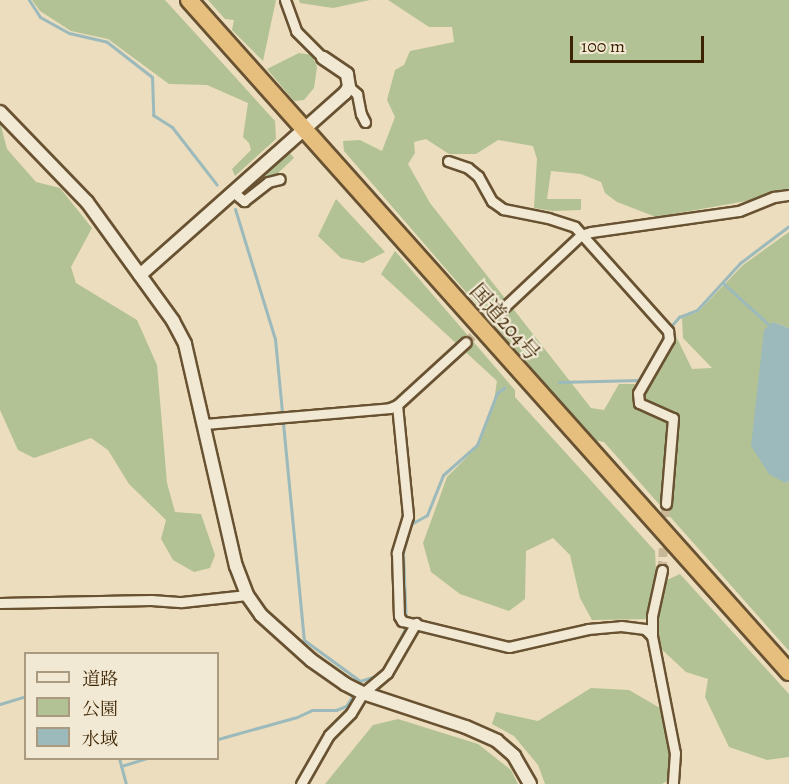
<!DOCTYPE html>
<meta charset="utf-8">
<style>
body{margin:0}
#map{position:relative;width:789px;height:784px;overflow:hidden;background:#ebddbd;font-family:Alegreya,"Noto Serif JP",serif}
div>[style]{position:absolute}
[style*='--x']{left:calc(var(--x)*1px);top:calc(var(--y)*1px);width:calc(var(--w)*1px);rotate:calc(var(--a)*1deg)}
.green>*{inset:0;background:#b3c294}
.water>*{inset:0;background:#9cbabb}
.stream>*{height:3px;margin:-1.5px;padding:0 1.5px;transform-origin:1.5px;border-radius:1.5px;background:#9cbabb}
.street-tunnel>*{height:9px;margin-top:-4.5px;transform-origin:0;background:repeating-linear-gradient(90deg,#c8b898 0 9px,transparent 0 13.5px)}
.roads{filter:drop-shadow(2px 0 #685231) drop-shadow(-2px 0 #685231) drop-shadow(0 2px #685231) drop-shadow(0 -2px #685231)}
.street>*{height:9px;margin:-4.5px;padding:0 4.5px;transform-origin:4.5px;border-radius:4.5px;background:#f2e9d4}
.secondary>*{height:12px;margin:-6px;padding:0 6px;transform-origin:6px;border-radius:6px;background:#f2e9d4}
.highway>*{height:16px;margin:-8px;padding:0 8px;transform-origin:8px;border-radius:8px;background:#e6be7e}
span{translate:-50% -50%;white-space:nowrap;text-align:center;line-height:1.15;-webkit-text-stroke:4.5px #f2e9d4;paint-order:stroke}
.street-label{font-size:21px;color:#3c2402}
.legend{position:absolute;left:24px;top:652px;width:195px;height:108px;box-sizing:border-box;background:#f2e9d4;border:2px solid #a99a80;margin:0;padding:8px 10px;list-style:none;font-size:18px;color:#3c2402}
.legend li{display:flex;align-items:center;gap:12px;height:30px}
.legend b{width:30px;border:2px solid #a99a80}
.scale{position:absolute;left:570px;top:36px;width:134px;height:27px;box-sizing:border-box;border:3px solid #3c2402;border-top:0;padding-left:8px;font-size:18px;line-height:21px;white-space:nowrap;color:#3c2402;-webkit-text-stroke:4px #f2e9d4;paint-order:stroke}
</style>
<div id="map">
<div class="green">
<div style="clip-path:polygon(32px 0,165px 0,275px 121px,276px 139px,235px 176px,232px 169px,251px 150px,249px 143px,243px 137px,248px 103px,207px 85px,169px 84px,108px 39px,71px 31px,40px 11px)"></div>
<div style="clip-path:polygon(208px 0,276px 0,263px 61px,232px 30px,234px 20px,225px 19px)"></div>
<div style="clip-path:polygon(299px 0,370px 0,333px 8px,300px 3px)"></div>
<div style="clip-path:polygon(388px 0,789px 0,789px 189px,746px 201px,656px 217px,617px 202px,605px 193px,601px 182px,581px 174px,551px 171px,547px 199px,581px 199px,581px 210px,553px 211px,534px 208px,537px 159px,533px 146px,498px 140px,476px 154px,449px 154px,426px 139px,414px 142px,415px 153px,408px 164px,430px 203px,591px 408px,604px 410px,619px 384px,635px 384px,633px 395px,640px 407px,655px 415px,661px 407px,647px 402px,642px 390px,676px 336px,692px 369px,712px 368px,683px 338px,682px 318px,698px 312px,743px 265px,789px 232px,789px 328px,773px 322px,785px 483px,789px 481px,789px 651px,604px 442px,594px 440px,344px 151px,343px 141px,360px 140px,382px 151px,395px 117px,387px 100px,395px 70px,404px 65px,410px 51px,454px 42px,452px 27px,429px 27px)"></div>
<div style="clip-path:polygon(299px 53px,312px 55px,317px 67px,314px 88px,304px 100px,294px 101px,267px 69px)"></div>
<div style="clip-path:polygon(0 122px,7px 149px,36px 182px,60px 188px,92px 228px,71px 267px,76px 283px,137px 320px,157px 365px,167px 483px,175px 512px,201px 514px,215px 555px,210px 568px,194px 572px,173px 560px,161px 539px,166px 520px,129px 484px,108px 450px,91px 438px,34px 458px,18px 450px,0 410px)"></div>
<div style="clip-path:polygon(288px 151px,294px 158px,276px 175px,242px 191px)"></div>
<div style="clip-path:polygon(336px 199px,385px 252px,363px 263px,341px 258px,318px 236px)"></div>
<div style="clip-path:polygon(395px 251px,515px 390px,515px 397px,655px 551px,656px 571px,667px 580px,680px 574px,789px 694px,789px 757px,767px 760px,729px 747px,705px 697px,708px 679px,686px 672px,657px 645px,653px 619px,592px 620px,580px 598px,570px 555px,553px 538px,526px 551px,525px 599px,509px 611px,460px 594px,431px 572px,423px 543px,447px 477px,479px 445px,494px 401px,497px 381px,381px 274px)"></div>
<div style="clip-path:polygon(591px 688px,629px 690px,660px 708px,672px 754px,669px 780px,662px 784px,545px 784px,538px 765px,514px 736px,492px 724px,496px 712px,538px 721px)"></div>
<div style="clip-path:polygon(398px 719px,478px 744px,511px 770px,518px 784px,325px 784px,373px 725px)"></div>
</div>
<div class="water">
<div style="clip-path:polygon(773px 322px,789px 328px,789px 481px,785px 483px,769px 474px,751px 446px,764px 330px)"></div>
</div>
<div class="stream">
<div style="--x:29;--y:0;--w:20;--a:57"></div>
<div style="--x:40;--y:17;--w:33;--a:29"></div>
<div style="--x:69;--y:33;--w:39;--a:13"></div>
<div style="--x:107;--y:42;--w:57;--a:37.9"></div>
<div style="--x:152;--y:77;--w:38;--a:88"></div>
<div style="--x:153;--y:115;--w:22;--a:32"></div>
<div style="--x:172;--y:127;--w:73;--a:52.2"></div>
<div style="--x:235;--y:209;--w:136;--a:72.9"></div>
<div style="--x:275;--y:339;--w:73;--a:84.5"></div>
<div style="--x:723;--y:283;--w:61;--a:42.3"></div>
<div style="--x:672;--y:325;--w:11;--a:-49"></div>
<div style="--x:679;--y:317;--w:19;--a:-21"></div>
<div style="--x:697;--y:310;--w:64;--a:-47.5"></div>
<div style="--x:740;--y:263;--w:61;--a:-37.1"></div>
<div style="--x:559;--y:382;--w:80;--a:-1.4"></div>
<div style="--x:639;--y:380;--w:48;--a:-60.3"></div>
<div style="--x:283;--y:423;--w:218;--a:84.5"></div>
<div style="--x:304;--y:640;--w:69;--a:36.2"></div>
<div style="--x:360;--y:681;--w:20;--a:-18"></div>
<div style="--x:385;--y:668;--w:46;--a:-62.9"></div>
<div style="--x:406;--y:627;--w:75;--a:-92.3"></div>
<div style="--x:403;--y:552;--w:29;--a:-74"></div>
<div style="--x:411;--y:524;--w:18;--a:-29"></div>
<div style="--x:427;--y:515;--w:43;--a:-68.2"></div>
<div style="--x:443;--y:475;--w:45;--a:-41.4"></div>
<div style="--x:477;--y:445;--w:56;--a:-69"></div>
<div style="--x:497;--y:393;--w:9;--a:-36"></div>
<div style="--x:0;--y:704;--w:27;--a:-17"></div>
<div style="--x:218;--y:739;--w:82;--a:-15.6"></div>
<div style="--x:297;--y:717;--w:17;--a:-25"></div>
<div style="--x:312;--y:710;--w:24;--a:0"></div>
<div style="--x:336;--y:710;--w:11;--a:-22"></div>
<div style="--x:346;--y:706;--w:11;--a:-56"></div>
<div style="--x:119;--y:758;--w:27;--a:75"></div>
<div style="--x:121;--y:766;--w:27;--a:-17"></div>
</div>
<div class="street-tunnel">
<div style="--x:466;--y:342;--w:45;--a:-42.3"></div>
<div style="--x:662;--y:570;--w:66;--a:-86.5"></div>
</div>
<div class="roads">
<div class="street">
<div style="--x:285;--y:0;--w:33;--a:70"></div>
<div style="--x:296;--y:31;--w:38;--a:45"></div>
<div style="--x:349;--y:87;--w:11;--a:41"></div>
<div style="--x:357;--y:94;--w:20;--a:79"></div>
<div style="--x:361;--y:114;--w:9;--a:63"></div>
<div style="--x:448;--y:161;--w:21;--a:19"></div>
<div style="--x:468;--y:168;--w:13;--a:39"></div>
<div style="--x:478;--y:176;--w:29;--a:61"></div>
<div style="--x:492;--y:201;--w:14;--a:36"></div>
<div style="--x:503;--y:209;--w:46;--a:11.3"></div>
<div style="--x:548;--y:218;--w:28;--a:18"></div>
<div style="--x:575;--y:227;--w:140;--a:48.2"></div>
<div style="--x:668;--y:331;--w:8;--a:83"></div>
<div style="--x:669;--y:339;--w:62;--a:119.9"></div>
<div style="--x:638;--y:393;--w:10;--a:84"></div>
<div style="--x:639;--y:403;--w:37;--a:24"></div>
<div style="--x:673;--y:418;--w:86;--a:94.7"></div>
<div style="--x:232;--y:191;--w:16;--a:40"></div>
<div style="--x:244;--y:201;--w:31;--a:-38"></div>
<div style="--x:268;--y:182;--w:12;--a:-14"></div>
<div style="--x:499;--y:312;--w:112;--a:-43.2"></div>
<div style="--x:581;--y:235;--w:10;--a:-17"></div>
<div style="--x:591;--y:232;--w:149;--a:-8.1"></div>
<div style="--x:739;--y:211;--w:38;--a:-22"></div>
<div style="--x:774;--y:197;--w:15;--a:-8"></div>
<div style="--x:397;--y:405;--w:112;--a:84.3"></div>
<div style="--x:408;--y:516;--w:39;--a:107"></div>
<div style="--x:397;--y:553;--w:63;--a:88.2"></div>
<div style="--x:399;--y:616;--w:6;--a:59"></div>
<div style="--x:402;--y:621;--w:110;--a:13.7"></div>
<div style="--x:509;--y:647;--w:81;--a:-12.8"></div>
<div style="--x:588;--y:629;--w:33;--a:-5"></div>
<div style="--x:621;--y:626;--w:24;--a:7"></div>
<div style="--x:645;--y:629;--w:10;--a:45"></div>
<div style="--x:205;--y:424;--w:186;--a:-4.9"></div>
<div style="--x:390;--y:408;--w:8;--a:-23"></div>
<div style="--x:397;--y:405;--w:93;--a:-42.4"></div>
<div style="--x:662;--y:570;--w:47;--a:102.3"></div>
<div style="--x:652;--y:616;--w:20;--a:90"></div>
<div style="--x:652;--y:636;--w:119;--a:78.9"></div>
<div style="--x:675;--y:753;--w:31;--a:94"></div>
<div style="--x:0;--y:603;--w:151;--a:-1.1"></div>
<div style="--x:151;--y:600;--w:31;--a:4"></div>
<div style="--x:182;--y:602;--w:65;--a:-6.1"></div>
<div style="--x:301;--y:784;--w:56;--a:-60.3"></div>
<div style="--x:329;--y:735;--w:31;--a:-45"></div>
<div style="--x:351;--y:713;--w:23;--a:-59"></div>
<div style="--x:363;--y:693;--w:31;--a:-40"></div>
<div style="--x:387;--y:673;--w:58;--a:-59.9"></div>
</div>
<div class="secondary">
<div style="--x:0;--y:112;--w:125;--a:46"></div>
<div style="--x:87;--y:202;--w:147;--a:54.1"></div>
<div style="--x:173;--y:321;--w:26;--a:62"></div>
<div style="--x:185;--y:344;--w:228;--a:77.1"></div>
<div style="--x:236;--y:566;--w:31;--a:69"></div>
<div style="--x:247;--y:595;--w:24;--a:55"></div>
<div style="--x:261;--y:615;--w:67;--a:42"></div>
<div style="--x:311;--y:660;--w:42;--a:35.2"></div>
<div style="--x:345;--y:684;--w:20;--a:27"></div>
<div style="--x:363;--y:693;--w:108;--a:18.3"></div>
<div style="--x:466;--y:727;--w:34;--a:24"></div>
<div style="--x:497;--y:741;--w:23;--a:41"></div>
<div style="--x:514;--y:756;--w:32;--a:60"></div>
<div style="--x:140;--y:275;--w:274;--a:-41.6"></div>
<div style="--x:345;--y:93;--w:7;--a:-56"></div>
<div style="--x:349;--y:87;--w:13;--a:-99"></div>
<div style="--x:347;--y:74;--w:29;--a:-146"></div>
</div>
<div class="highway">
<div style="--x:189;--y:0;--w:901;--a:48.24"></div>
</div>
</div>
<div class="street-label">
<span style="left:505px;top:322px;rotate:49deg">国道204号</span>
</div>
<ul class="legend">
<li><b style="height:8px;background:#f2e9d4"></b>道路</li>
<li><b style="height:16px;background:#b3c294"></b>公園</li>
<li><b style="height:16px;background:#9cbabb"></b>水域</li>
</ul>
<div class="scale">100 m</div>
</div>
